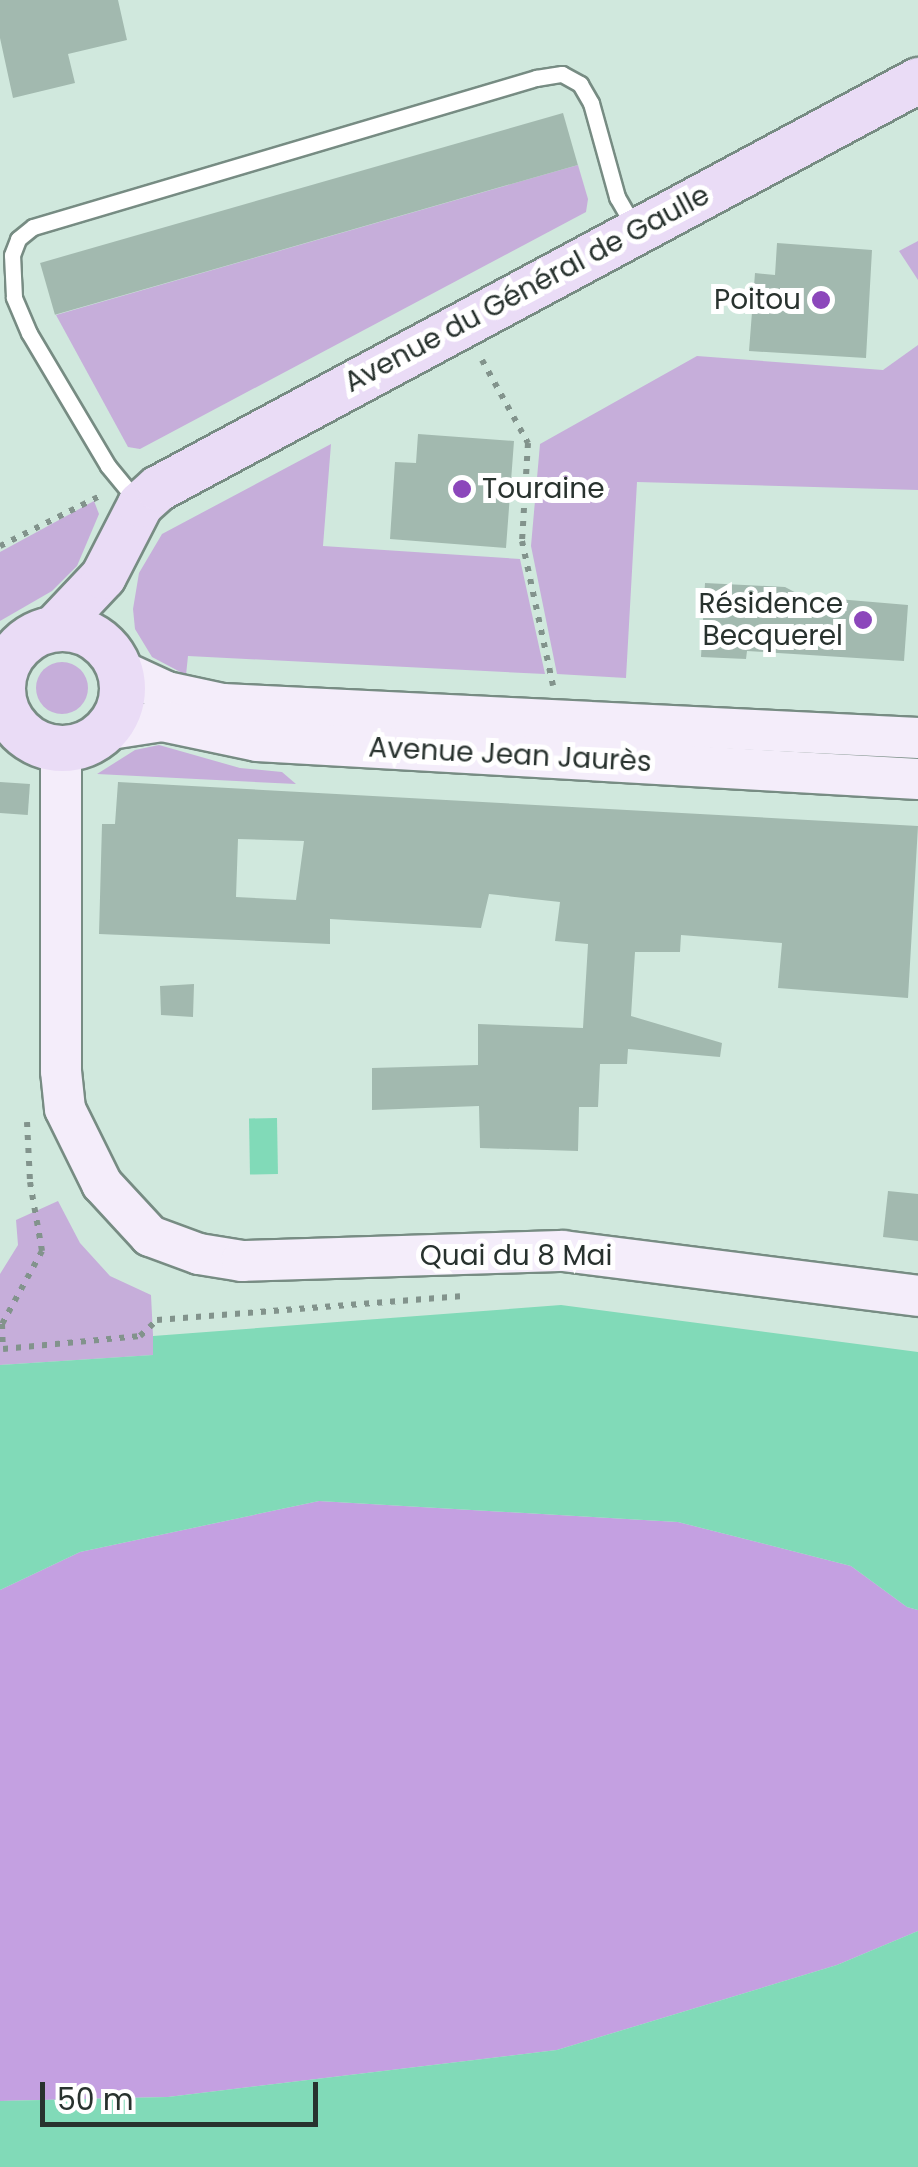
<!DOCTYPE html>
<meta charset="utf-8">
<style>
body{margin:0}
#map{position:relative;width:918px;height:2167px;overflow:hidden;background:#d0e8dd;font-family:Poppins,sans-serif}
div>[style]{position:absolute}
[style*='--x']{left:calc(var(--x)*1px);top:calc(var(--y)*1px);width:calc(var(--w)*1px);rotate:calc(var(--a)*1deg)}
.green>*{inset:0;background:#c6aeda}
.round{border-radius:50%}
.forest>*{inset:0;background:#c4a0e1}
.water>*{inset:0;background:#81dab8;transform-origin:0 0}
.building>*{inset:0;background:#a2b9af;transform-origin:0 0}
.path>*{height:6px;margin-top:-3px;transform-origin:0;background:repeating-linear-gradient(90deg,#82938c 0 5px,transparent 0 13px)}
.roads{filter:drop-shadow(2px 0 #778c83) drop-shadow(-2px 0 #778c83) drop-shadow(0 2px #778c83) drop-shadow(0 -2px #778c83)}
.lane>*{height:15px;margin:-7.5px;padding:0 7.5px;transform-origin:7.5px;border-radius:7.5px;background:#fff}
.secondary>*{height:40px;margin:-20px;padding:0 20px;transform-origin:20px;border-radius:20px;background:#f4edfa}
.primary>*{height:45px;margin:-22.5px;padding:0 22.5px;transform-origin:22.5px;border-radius:22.5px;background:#eadcf6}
.primary>.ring{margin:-22.5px;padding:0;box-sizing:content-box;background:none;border:45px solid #eadcf6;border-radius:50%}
.dots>*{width:28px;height:28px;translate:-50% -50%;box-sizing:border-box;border:5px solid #fff;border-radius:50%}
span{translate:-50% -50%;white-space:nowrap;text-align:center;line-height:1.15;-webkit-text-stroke:10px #fff;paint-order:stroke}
.street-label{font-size:28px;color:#28322e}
.poi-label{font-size:28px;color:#28322e}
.right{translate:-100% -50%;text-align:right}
.left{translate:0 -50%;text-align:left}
.scale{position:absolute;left:40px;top:2082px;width:278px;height:45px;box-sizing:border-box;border:5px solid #28322e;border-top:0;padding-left:12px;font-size:30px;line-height:35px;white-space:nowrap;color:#28322e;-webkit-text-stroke:8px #fff;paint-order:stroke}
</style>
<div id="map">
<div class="green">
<div style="clip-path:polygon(578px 165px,588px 199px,586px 212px,140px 449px,128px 447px,56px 315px)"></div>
<div style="clip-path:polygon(918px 241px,918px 280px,899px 251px)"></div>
<div style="clip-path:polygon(918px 345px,918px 490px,637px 482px,626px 678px,557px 674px,531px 546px,540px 444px,697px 356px,883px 370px)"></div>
<div style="clip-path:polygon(331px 444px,323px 546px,520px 559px,545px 674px,188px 656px,186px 675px,152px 657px,135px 629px,133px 609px,139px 573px,162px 534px)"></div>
<div style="clip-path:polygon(94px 501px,99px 514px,77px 566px,52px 591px,0 621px,0 552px)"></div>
<div class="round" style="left:36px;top:662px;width:52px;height:52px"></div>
<div style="clip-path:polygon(159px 745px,240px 768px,282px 772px,296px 784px,97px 774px,135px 750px)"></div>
<div style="clip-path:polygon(58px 1201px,80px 1243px,110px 1276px,151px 1295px,154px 1355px,0 1365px,0 1274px,18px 1245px,16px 1220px)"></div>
</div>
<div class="forest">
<div style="clip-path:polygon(319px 1501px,678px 1522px,851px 1566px,907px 1607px,918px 1610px,918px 1931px,837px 1965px,557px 2050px,168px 2097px,0 2101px,0 1590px,80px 1552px)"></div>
</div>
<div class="water">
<div style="left:277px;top:1118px;width:56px;height:28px;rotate:89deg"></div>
<div style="clip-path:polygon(561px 1305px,918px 1352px,918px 1610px,907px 1607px,851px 1566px,678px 1522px,319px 1501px,80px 1552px,0 1590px,0 1365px,153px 1355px,153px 1336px)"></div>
<div style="clip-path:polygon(918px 1931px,918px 2167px,0 2167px,0 2101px,168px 2097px,557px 2050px,837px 1965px)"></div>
</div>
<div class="building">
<div style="clip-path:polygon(0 0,118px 0,127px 40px,68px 54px,75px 83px,13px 98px,0 38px)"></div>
<div style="left:563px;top:113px;width:54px;height:544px;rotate:74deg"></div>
<div style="clip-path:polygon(777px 243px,872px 250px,866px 358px,749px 351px,755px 273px,775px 275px)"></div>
<div style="clip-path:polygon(418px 434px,514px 441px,506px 548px,390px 539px,395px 462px,416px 463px)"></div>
<div style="clip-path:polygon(705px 583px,785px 587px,802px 596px,908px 605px,904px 661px,747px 651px,746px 659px,701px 657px)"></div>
<div style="left:0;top:782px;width:30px;height:31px;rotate:4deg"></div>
<div style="clip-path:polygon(evenodd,118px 782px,918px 826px,908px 998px,778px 988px,782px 943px,681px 935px,680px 952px,635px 952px,631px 1016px,722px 1043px,720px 1057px,628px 1049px,627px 1064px,600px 1064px,598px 1107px,579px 1107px,578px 1151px,480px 1148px,479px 1106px,372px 1110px,372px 1068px,478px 1065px,478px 1024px,583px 1028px,588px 944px,555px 941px,560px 902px,489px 894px,481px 928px,330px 919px,330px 944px,99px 934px,102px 824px,115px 824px,118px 782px,238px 839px,304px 841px,296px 900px,236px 897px,238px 839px)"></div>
<div style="clip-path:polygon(194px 984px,193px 1017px,161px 1015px,160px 986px)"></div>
<div style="clip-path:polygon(888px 1191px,918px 1194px,918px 1241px,883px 1237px)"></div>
</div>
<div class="path">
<div style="--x:482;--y:360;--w:95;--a:61"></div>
<div style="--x:528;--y:443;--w:98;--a:93.5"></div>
<div style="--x:522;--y:541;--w:148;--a:77.9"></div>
<div style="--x:0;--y:546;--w:112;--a:-26.6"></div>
<div style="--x:27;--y:1122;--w:60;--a:87.1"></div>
<div style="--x:30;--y:1182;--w:70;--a:80.1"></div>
<div style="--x:42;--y:1251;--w:83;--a:118.7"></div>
<div style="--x:2;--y:1324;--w:25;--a:88"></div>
<div style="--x:3;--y:1349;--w:138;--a:-5.4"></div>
<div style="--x:140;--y:1336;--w:23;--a:-43"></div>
<div style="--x:157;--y:1320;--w:304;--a:-4.5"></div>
</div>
<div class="roads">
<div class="lane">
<div style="--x:136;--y:500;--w:44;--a:-129.5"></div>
<div style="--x:108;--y:466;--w:155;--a:-120.7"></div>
<div style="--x:29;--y:333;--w:39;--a:-113"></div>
<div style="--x:14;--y:297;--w:42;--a:-92.7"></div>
<div style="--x:12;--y:255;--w:17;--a:-69"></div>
<div style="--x:18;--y:239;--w:19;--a:-39"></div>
<div style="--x:33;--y:227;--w:525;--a:-16.5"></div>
<div style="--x:536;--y:78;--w:26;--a:-9"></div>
<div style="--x:562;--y:74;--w:21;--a:29"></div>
<div style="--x:580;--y:84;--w:22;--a:60"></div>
<div style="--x:591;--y:103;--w:98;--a:74.5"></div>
<div style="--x:617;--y:197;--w:34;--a:60"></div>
</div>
<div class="secondary">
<div style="--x:119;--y:670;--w:53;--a:24.6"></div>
<div style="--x:167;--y:692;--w:57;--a:12.1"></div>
<div style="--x:223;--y:704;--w:696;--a:2.8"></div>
<div style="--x:104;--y:730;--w:59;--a:-8.8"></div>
<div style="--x:162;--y:721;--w:97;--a:11.9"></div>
<div style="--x:257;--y:741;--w:662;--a:3.29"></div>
<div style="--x:61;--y:748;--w:323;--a:90"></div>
<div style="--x:61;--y:1071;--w:38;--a:84"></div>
<div style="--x:65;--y:1109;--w:84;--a:63.7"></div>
<div style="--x:102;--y:1184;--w:71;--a:47.3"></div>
<div style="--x:150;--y:1236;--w:52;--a:20.2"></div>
<div style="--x:199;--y:1254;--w:44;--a:9.2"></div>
<div style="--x:242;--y:1261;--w:321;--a:-1.8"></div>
<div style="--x:563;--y:1251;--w:358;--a:7.2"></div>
</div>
<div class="primary">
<div style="--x:54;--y:628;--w:71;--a:-46.7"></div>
<div style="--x:103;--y:576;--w:81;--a:-62.8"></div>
<div style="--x:140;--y:504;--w:24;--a:-42"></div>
<div style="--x:158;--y:488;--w:863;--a:-28.23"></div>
<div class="ring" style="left:2px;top:628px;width:75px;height:75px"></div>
</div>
</div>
<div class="dots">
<div style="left:821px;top:300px;background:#8c47bb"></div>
<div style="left:462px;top:489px;background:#8c47bb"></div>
<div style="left:863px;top:620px;background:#8c47bb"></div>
</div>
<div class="street-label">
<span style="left:527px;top:289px;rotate:-28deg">Avenue du Général de Gaulle</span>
<span style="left:510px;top:755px;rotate:3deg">Avenue Jean Jaurès</span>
<span style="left:516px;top:1256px">Quai du 8 Mai</span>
</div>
<div class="poi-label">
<span class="right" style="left:801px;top:300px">Poitou</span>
<span class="left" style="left:482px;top:489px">Touraine</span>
<span class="right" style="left:843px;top:620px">Résidence<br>Becquerel</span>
</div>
<div class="scale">50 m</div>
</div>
